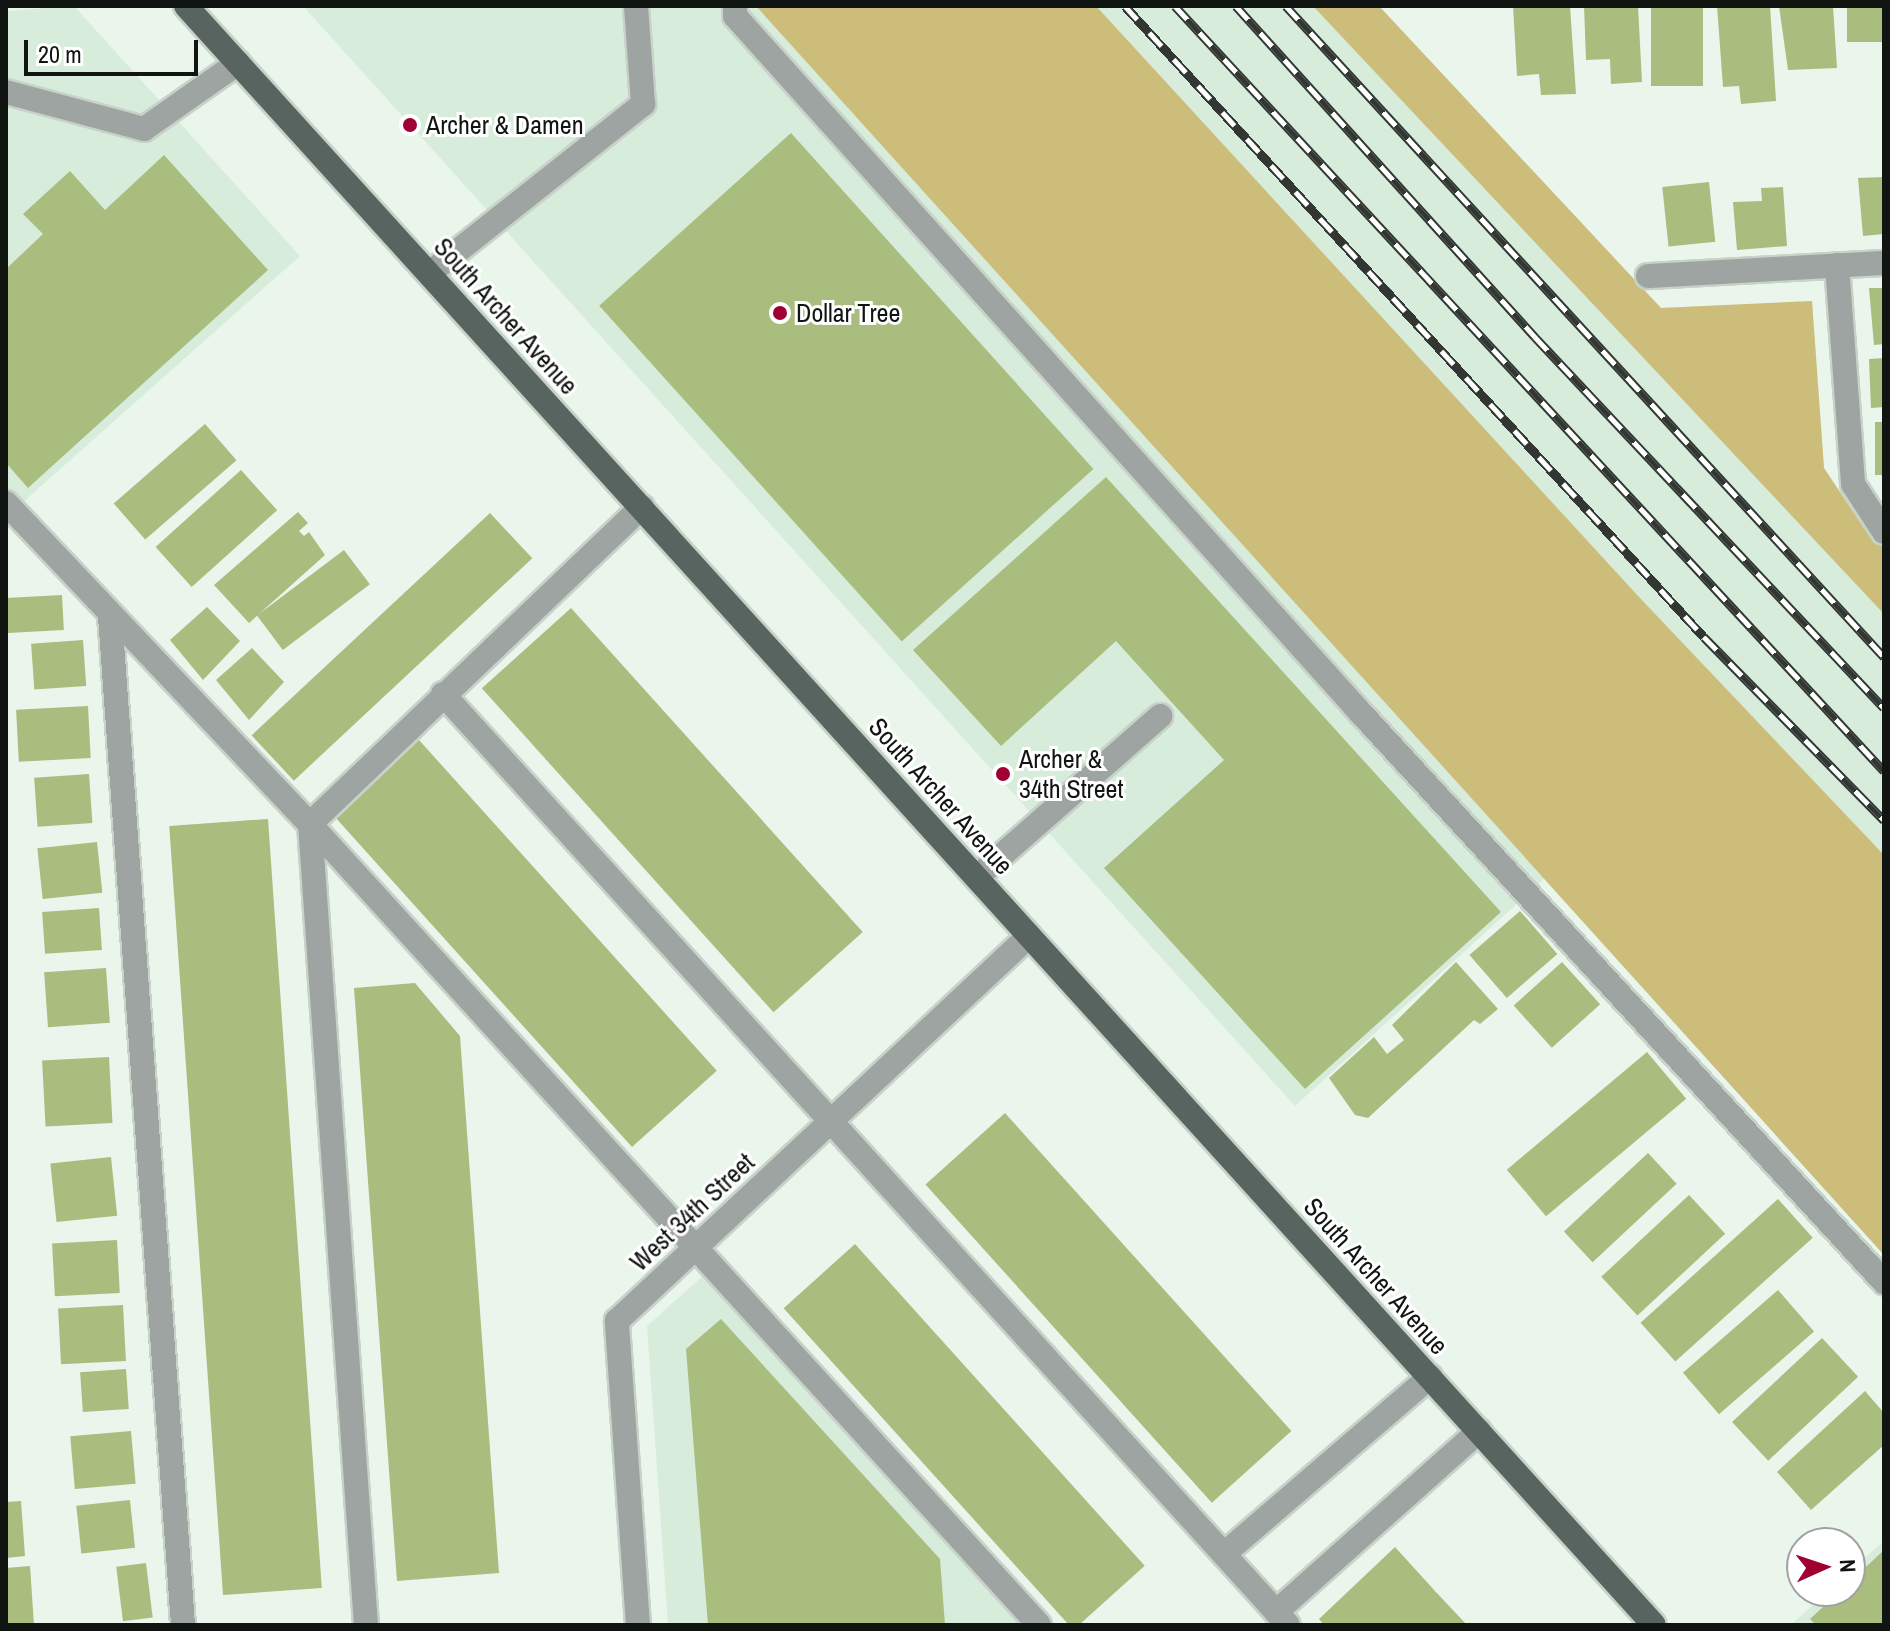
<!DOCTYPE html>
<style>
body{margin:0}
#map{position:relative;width:1890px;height:1631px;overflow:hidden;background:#eaf6eb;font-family:"Archivo Narrow",sans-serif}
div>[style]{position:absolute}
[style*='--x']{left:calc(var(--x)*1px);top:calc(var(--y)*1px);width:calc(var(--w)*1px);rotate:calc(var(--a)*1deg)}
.built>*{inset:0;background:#d8ecdb}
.forest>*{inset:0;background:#cdbd7b}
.building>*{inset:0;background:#a9bd7f;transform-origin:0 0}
.roads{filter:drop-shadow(2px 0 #c7d2c8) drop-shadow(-2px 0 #c7d2c8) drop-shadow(0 2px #c7d2c8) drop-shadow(0 -2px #c7d2c8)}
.minor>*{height:24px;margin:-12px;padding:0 12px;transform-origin:12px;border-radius:12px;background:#9da4a2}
.major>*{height:24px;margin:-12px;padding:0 12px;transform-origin:12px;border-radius:12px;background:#576460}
.rail>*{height:9px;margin-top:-4.5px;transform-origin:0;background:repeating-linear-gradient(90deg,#fff 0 18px,#323733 0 36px);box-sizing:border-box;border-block:2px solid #323733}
.dots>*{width:22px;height:22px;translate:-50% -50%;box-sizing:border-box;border:4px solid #fff;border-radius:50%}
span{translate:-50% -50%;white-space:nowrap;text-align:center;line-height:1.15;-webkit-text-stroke:6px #fff;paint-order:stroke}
.poi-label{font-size:26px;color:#111512}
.left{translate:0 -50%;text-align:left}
.street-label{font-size:26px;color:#111512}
.frame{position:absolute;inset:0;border:8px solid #111512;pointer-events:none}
.north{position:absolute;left:1786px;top:1527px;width:80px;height:80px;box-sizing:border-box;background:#fff;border:2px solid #a0a1a0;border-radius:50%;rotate:87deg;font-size:22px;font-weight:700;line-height:32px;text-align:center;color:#111512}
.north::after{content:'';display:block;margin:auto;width:28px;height:36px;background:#a10033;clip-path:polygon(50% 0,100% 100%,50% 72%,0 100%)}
.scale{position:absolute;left:24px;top:40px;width:174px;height:36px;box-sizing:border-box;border:4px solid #111512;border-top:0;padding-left:10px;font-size:24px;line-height:28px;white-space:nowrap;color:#111512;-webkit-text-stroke:6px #fff;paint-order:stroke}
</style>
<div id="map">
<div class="built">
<div style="clip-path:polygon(74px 6px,300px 256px,13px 511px,6px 503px,6px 11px)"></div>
<div style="clip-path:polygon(303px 6px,1379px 6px,1661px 308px,1812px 301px,1824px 468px,1866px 531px,1884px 546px,1884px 1255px,1544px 879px,1295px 1106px)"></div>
<div style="clip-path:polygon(713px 1267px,1039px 1625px,668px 1625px,647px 1326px)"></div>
<div style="clip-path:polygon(1884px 1541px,1884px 1625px,1791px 1625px,1828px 1591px,1850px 1591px,1850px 1571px)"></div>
</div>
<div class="forest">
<div style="clip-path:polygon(756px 6px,1096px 6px,1639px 597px,1884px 855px,1884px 1255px)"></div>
<div style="clip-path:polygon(1313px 6px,1379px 6px,1661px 308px,1812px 301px,1824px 468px,1866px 531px,1884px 546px,1884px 614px)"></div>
</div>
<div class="building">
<div style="clip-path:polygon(1513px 6px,1570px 6px,1576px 94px,1541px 95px,1539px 74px,1517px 76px)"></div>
<div style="clip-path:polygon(1584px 6px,1638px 6px,1642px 82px,1611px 84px,1610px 59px,1586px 60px)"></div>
<div style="left:1651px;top:6px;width:52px;height:80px"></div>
<div style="clip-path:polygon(1717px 6px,1770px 6px,1776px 101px,1741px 104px,1739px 86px,1723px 87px)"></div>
<div style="clip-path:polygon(1779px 6px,1833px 6px,1837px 68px,1788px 70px)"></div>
<div style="left:1847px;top:6px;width:37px;height:36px"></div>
<div style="left:791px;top:133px;width:452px;height:258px;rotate:48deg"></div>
<div style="clip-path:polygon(164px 155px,268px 270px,28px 488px,6px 463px,6px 269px,43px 234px,23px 214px,70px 171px,105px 210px)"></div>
<div style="clip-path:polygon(1884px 177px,1884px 234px,1863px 236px,1858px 178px)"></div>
<div style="left:1709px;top:182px;width:60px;height:47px;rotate:84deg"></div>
<div style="clip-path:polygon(1783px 187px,1787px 246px,1737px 250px,1733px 202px,1762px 201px,1761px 188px)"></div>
<div style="clip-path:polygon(1869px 288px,1884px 288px,1884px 344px,1874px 345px)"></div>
<div style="clip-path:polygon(1884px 358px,1884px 407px,1871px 408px,1869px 359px)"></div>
<div style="left:1884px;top:422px;width:53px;height:9px;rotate:90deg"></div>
<div style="left:205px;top:424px;width:48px;height:121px;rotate:49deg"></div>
<div style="left:241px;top:470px;width:54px;height:115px;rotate:48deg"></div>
<div style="clip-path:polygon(1106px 477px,1501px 912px,1305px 1089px,1104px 868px,1224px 760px,1116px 641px,1001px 746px,913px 650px)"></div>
<div style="clip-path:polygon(298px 512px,308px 523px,299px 531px,304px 536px,309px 532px,325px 555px,249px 623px,214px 585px)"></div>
<div style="left:490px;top:513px;width:62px;height:326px;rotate:47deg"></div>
<div style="left:344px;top:550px;width:43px;height:109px;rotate:53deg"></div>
<div style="left:62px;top:595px;width:35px;height:56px;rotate:87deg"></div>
<div style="clip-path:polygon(207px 607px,240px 641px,203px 680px,170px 640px)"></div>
<div style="left:571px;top:608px;width:436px;height:120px;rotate:48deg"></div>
<div style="left:83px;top:640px;width:46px;height:52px;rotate:86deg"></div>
<div style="clip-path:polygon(252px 648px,284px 682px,249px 720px,216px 680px)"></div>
<div style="left:88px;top:706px;width:52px;height:72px;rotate:87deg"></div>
<div style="left:419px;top:740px;width:445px;height:114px;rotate:48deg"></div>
<div style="left:89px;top:774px;width:49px;height:55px;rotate:86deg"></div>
<div style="left:268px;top:819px;width:771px;height:99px;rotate:86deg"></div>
<div style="left:97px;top:842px;width:51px;height:60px;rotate:84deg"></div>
<div style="left:99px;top:908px;width:42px;height:57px;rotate:86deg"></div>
<div style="left:1520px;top:911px;width:57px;height:67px;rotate:49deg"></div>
<div style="clip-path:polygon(1456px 962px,1498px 1009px,1480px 1024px,1474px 1020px,1368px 1118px,1355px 1115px,1329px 1078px,1374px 1037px,1387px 1054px,1404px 1040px,1392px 1025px)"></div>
<div style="left:1562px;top:962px;width:57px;height:65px;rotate:48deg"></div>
<div style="left:106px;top:968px;width:55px;height:62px;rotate:86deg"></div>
<div style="clip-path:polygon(415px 983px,460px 1036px,499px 1573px,397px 1581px,354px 988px)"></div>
<div style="left:1647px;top:1052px;width:61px;height:183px;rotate:50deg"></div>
<div style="left:109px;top:1057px;width:66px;height:67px;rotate:87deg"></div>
<div style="left:1005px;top:1113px;width:428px;height:107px;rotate:48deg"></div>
<div style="left:1648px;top:1153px;width:42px;height:115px;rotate:47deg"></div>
<div style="left:111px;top:1157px;width:59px;height:61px;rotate:84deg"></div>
<div style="left:1689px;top:1195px;width:53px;height:120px;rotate:47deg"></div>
<div style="left:1778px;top:1199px;width:52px;height:185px;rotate:48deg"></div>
<div style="left:117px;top:1240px;width:53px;height:65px;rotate:87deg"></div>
<div style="left:855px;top:1244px;width:433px;height:96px;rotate:48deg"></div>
<div style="left:1778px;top:1290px;width:55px;height:126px;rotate:49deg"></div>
<div style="left:123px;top:1305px;width:56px;height:65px;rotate:87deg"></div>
<div style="clip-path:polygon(721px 1319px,940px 1559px,945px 1625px,708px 1625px,686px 1349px)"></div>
<div style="left:1822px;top:1338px;width:53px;height:123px;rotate:47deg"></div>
<div style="left:126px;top:1369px;width:40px;height:46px;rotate:86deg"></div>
<div style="clip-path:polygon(1865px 1391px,1884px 1413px,1884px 1445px,1811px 1510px,1777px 1472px)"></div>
<div style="left:131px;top:1431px;width:53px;height:61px;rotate:85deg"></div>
<div style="left:130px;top:1500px;width:48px;height:54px;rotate:84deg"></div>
<div style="clip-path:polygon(21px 1501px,25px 1556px,6px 1558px,6px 1502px)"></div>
<div style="clip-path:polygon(1395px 1547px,1435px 1591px,1467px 1625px,1324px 1625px,1319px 1619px)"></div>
<div style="clip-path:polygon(1884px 1550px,1884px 1625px,1816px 1625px,1810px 1619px,1840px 1591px,1850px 1591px,1850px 1582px)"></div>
<div style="left:146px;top:1563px;width:55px;height:30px;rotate:83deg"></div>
<div style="clip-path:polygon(30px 1566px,34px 1625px,6px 1625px,6px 1568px)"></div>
</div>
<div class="roads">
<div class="minor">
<div style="--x:735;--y:6;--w:10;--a:90"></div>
<div style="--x:735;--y:16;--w:934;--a:48.08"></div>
<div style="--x:1359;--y:711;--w:776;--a:47.4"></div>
<div style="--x:6;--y:92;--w:143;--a:15"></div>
<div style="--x:144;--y:129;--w:115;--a:-35.1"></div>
<div style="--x:1837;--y:265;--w:220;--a:85.8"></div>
<div style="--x:1853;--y:484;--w:57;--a:57.1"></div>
<div style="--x:430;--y:273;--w:272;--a:-38.4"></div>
<div style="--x:643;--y:104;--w:98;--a:-94.1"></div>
<div style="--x:1648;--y:276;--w:236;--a:-3.2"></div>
<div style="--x:6;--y:503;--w:442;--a:46.6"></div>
<div style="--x:310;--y:824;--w:1083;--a:47.69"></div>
<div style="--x:110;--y:616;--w:1012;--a:85.86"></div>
<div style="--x:443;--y:694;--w:1257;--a:47.77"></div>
<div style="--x:977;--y:877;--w:244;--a:-41.3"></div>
<div style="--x:1224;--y:1554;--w:272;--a:-40.7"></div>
<div style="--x:1276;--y:1612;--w:272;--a:-41.7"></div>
<div style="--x:366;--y:1625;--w:803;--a:-94"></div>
<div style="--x:310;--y:824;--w:459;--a:-43.7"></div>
<div style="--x:638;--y:1625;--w:305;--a:-94"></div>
<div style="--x:617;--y:1321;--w:564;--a:-43.06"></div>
</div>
<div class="major">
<div style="--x:186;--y:6;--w:2185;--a:47.8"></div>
</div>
</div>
<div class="rail">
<div style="--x:1125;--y:6;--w:856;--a:47.46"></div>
<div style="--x:1704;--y:637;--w:257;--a:45.5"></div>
<div style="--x:1175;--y:6;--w:1043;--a:47.18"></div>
<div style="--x:1236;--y:6;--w:446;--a:47.9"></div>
<div style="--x:1535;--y:337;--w:509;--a:46.75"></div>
<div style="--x:1286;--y:6;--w:884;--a:47.43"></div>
</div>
<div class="dots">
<div style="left:410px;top:125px;background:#a10033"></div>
<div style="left:780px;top:313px;background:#a10033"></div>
<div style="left:1003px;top:774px;background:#a10033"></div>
</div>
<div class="poi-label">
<span class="left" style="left:426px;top:125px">Archer &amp; Damen</span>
<span class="left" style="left:796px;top:313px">Dollar Tree</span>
<span class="left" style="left:1019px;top:774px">Archer &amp;<br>34th Street</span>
</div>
<div class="street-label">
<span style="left:506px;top:316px;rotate:48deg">South Archer Avenue</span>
<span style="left:941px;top:796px;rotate:48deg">South Archer Avenue</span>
<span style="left:692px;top:1212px;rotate:-43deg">West 34th Street</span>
<span style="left:1376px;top:1276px;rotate:48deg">South Archer Avenue</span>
</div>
<div class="frame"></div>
<div class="north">N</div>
<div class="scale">20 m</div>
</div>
